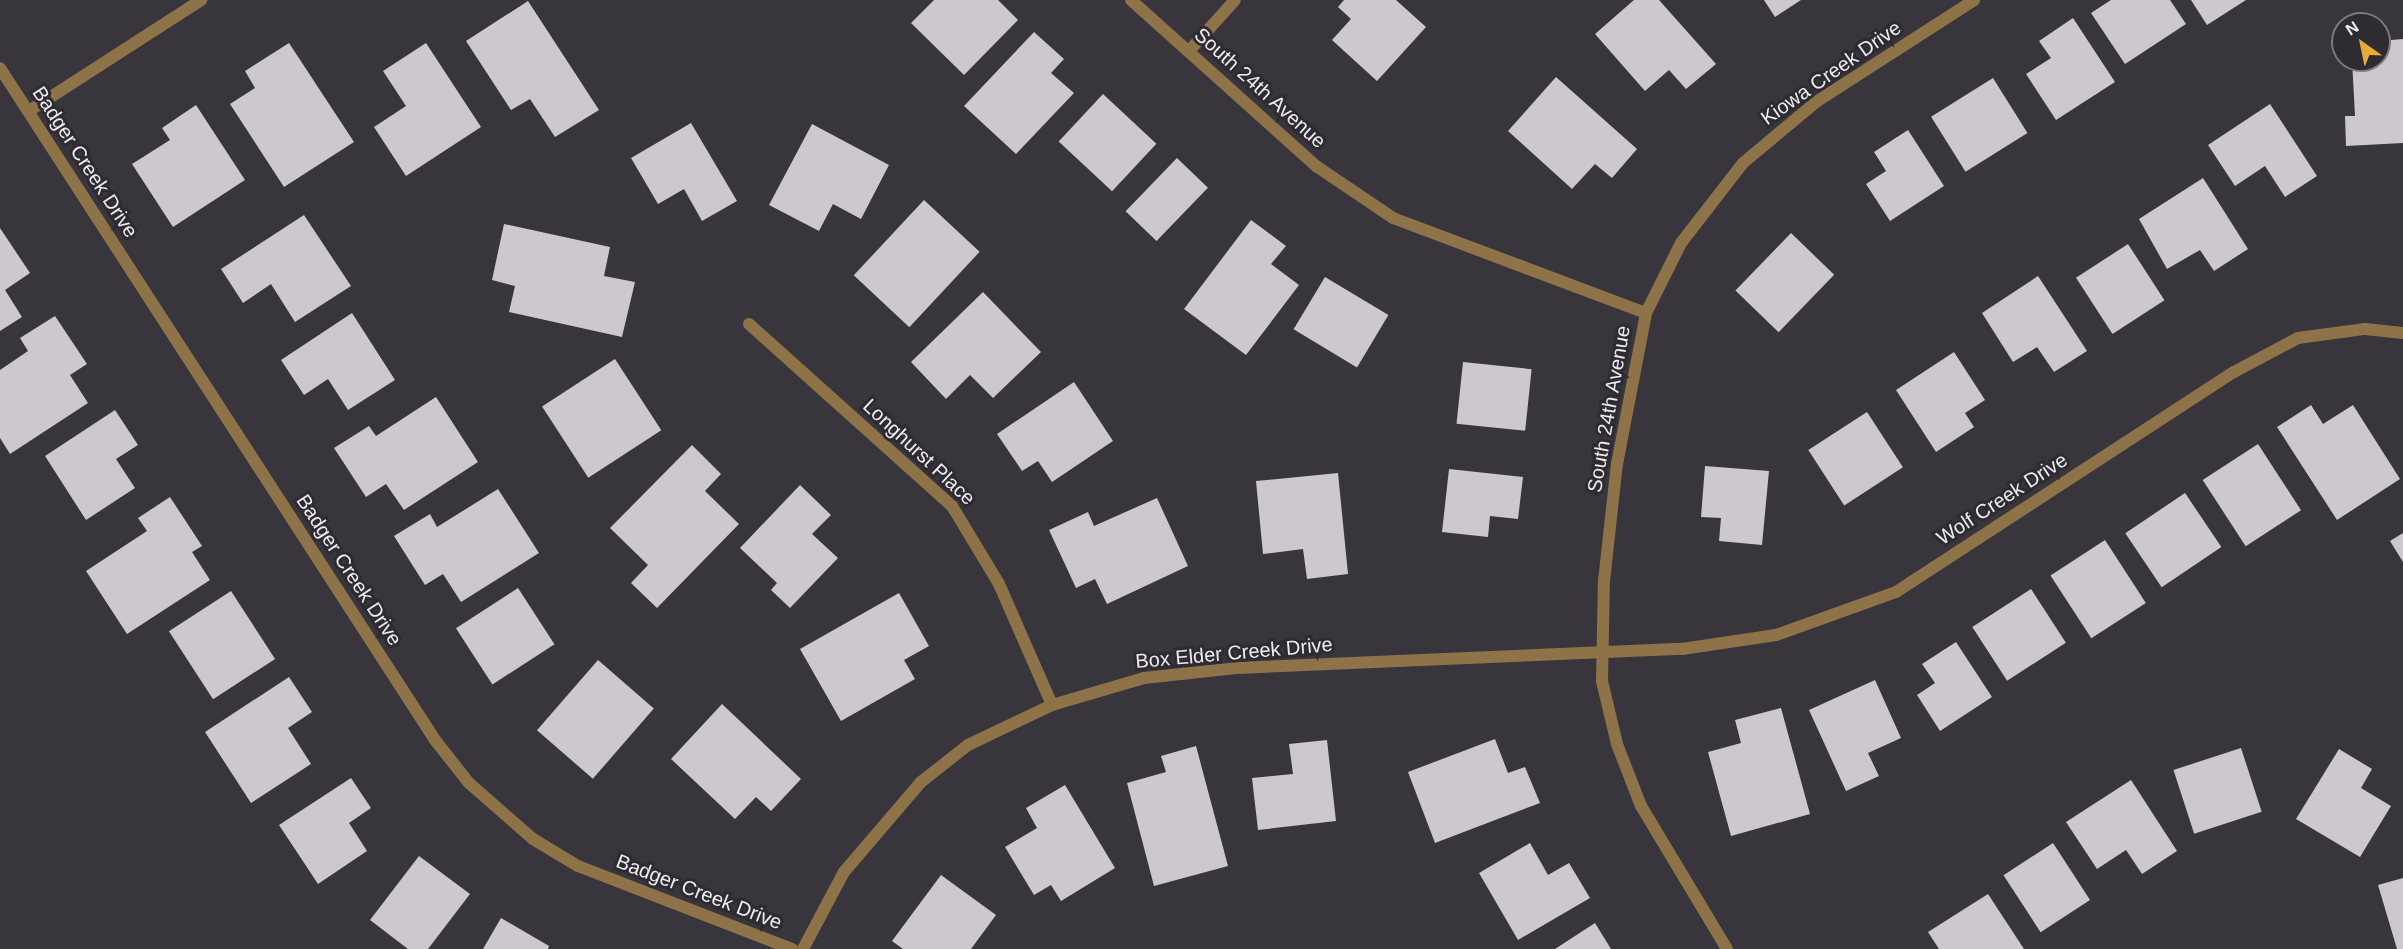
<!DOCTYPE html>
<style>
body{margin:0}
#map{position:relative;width:2403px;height:949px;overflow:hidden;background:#39353c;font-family:Helvetica,sans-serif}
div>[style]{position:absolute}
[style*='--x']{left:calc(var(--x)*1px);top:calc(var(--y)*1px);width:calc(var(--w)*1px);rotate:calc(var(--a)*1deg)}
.building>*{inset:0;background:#cdc8d0;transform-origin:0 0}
.street>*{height:12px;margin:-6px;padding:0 6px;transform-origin:6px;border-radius:6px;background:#8d7347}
span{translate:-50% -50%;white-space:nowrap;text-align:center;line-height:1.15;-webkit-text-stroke:6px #2f2b32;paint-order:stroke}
.street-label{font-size:20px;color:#efecf1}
.north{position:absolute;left:2331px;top:12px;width:60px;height:60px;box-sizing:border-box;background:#2f2b32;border:2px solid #7c787e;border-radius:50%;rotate:327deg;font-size:16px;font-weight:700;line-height:24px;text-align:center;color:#efecf1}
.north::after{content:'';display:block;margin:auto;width:21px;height:27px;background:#e8ab37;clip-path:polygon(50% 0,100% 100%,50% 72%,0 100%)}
</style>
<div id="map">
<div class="building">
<div style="clip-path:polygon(934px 0,998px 0,1018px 20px,964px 75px,911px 23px)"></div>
<div style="clip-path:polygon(1344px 0,1396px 0,1426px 27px,1377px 81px,1332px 40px,1351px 19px,1338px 7px)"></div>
<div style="clip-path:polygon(1634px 0,1659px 0,1716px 64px,1686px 89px,1669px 70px,1645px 91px,1595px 34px)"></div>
<div style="clip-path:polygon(1764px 0,1801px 0,1775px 17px)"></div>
<div style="clip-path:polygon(2111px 0,2170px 0,2186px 24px,2125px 64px,2091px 13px)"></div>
<div style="clip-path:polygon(2191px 0,2246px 0,2207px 25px)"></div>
<div style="clip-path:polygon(528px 1px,599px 110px,555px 137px,530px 99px,511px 110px,466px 41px)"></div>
<div style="clip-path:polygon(2073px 18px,2115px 82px,2056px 120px,2026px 74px,2051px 58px,2039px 41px)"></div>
<div style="clip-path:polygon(1034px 32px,1064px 59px,1051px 73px,1074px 93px,1016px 154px,964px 106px)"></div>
<div style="clip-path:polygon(2403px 39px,2403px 143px,2346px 146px,2345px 116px,2355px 116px,2352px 60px,2379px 60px,2379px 41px)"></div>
<div style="clip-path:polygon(289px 43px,354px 142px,284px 187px,230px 104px,255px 88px,245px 71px)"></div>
<div style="clip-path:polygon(426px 43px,481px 127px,406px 176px,374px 127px,406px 106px,383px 71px)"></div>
<div style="clip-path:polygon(1556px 77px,1637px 149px,1612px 178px,1595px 164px,1572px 189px,1508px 131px)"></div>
<div style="left:1993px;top:78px;width:65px;height:73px;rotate:58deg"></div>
<div style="left:1103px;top:94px;width:73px;height:65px;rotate:43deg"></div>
<div style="clip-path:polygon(2270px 104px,2317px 176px,2285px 197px,2265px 166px,2235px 186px,2208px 145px)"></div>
<div style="clip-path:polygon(196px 105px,245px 180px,173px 227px,132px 164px,170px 140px,162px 128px)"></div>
<div style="clip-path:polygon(691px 123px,737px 201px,702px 221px,684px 189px,658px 204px,631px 158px)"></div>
<div style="clip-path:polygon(812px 124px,889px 165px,861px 219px,833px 204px,819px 231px,769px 205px)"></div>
<div style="clip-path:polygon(1908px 130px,1944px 186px,1890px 221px,1866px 184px,1886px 171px,1874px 152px)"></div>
<div style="left:1177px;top:158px;width:43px;height:74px;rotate:44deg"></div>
<div style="clip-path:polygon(2203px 178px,2248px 249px,2214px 271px,2200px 250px,2167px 269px,2139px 219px)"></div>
<div style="left:924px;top:200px;width:76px;height:103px;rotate:43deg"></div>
<div style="clip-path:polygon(304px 215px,351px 286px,295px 322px,271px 284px,243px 303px,221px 269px)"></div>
<div style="clip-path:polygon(1251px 220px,1286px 246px,1271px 264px,1299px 285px,1246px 355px,1184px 309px)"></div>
<div style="clip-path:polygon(504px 224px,610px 247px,604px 276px,635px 282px,622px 337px,509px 312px,515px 286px,492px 280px)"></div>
<div style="clip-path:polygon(0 228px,30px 273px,5px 290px,22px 317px,0 331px)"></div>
<div style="left:1791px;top:233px;width:60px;height:80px;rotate:44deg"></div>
<div style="left:2128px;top:244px;width:67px;height:62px;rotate:57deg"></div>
<div style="clip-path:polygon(2038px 276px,2087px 351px,2054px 372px,2037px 347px,2013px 362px,1982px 313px)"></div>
<div style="left:1325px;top:277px;width:74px;height:61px;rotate:31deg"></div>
<div style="clip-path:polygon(983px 292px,1041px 352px,993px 398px,970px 375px,946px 399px,911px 362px)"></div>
<div style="clip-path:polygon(352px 313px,395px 380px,348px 410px,328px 379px,304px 395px,281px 360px)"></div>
<div style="clip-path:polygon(55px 316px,87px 364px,70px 375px,88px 403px,10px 454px,0 438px,0 370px,28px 351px,20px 338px)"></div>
<div style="clip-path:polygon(1954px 352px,1985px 400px,1965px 413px,1974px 427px,1936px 452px,1896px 390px)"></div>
<div style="left:615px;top:359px;width:85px;height:87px;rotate:57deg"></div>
<div style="left:1463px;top:362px;width:69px;height:62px;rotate:6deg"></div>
<div style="clip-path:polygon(1074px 382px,1113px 441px,1052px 482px,1038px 461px,1022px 471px,997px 434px)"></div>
<div style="clip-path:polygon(436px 397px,478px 462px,404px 510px,386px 484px,366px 497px,334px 448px,369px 426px,376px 436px)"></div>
<div style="clip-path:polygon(2311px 405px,2323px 424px,2353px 405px,2400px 479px,2337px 520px,2277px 427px)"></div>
<div style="clip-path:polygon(115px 410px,138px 445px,116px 459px,135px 488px,86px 520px,45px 456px)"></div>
<div style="left:1867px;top:412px;width:66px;height:70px;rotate:57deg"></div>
<div style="left:2258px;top:444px;width:79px;height:66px;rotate:57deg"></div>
<div style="clip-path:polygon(692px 445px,721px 474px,705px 491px,739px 524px,657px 608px,631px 583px,648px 565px,610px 528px)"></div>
<div style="clip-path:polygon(1705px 466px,1769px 471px,1762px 545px,1719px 541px,1721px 518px,1701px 517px)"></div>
<div style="clip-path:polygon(1449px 469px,1523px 477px,1518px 519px,1490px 516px,1488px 537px,1442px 532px)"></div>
<div style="clip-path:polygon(1338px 473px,1348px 574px,1307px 579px,1303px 549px,1263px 554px,1256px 481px)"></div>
<div style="clip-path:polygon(800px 485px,831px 515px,812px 534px,838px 558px,790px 608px,771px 590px,777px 583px,740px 548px)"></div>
<div style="clip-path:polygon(498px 489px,539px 553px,461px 602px,443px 574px,425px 585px,394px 536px,430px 514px,437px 527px)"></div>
<div style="left:2185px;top:493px;width:65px;height:72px;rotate:56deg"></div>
<div style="clip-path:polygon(170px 497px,202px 546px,192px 552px,210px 580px,127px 634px,86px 571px,147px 531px,138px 518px)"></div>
<div style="clip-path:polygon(1157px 498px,1188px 566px,1107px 604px,1095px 579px,1076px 588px,1049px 530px,1088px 512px,1094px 526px)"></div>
<div style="clip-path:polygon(2403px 533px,2403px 562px,2390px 541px)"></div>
<div style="left:2105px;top:540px;width:75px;height:65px;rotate:57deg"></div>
<div style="left:518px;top:588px;width:67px;height:74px;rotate:57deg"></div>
<div style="left:2031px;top:589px;width:64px;height:70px;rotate:57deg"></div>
<div style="left:231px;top:591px;width:81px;height:74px;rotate:57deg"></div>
<div style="clip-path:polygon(899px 593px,929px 646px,904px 660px,915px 679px,841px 721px,800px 649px)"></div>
<div style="clip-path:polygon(1956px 642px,1992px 697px,1940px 731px,1917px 695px,1935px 683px,1922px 664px)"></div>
<div style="left:598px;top:660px;width:74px;height:93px;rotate:41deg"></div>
<div style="clip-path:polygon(289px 677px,312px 712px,288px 728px,311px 764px,251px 803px,205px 732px)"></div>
<div style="clip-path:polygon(1875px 680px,1901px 738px,1868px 753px,1879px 776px,1846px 791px,1809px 710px)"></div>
<div style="clip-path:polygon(722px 704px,801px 779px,771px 811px,756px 797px,735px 819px,671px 759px)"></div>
<div style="clip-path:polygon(1781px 708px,1810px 814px,1731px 836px,1708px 752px,1741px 743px,1735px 720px)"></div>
<div style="clip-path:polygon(1495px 739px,1508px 773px,1525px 767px,1540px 803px,1435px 843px,1408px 772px)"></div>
<div style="clip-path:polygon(1327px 740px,1336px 821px,1258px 830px,1252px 778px,1293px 774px,1289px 744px)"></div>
<div style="clip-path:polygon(1196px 746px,1228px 866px,1154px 886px,1127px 783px,1166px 772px,1161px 756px)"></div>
<div style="left:2241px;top:748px;width:67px;height:71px;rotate:72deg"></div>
<div style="clip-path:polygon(2339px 749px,2372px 769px,2361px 788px,2391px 806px,2360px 857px,2296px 819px)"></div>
<div style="clip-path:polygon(351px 778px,371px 808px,349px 823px,367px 851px,318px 884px,279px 825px)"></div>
<div style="clip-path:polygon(2131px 780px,2177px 851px,2142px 874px,2126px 850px,2097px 869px,2066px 822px)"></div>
<div style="clip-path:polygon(1065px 785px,1115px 868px,1061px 901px,1051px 885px,1034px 895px,1005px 847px,1037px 828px,1026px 808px)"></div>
<div style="clip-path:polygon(1530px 843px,1548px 875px,1569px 863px,1590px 898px,1518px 940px,1479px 873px)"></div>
<div style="left:2053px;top:843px;width:68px;height:59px;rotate:57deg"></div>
<div style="clip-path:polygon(419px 856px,470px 894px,428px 949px,408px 949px,370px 920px)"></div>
<div style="clip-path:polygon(941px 875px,996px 915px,971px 949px,903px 949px,892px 941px)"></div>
<div style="clip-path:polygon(2403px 878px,2403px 949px,2397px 949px,2378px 885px)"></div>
<div style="clip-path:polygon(1988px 894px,2024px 949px,1939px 949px,1928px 932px)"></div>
<div style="clip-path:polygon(501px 918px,549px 946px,548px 949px,483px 949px)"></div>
<div style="clip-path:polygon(1595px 923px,1611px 949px,1555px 949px)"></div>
</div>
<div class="street">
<div style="--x:1131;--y:0;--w:249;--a:41.9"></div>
<div style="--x:1316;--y:166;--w:93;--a:34"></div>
<div style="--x:1393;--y:218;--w:270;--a:20.6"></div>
<div style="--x:1190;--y:50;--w:67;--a:-48"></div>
<div style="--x:0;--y:68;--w:801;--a:57.08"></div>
<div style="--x:435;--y:740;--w:55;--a:51.7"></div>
<div style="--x:469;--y:783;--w:85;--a:41.2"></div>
<div style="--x:533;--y:839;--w:52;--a:31"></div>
<div style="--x:578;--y:866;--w:230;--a:21.2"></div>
<div style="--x:29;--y:111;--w:205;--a:-32.8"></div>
<div style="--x:749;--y:324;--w:273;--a:41.9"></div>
<div style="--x:952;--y:506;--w:91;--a:58.9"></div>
<div style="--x:999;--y:584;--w:132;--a:66.3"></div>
<div style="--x:803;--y:949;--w:87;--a:-62"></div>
<div style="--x:844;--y:872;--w:118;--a:-49.5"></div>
<div style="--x:921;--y:782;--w:60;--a:-38.2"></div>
<div style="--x:968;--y:745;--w:93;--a:-25.5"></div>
<div style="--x:1052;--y:705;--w:96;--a:-16.4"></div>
<div style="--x:1144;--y:678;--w:95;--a:-6.1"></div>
<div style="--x:1238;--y:668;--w:444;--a:-2.5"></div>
<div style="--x:1682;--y:649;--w:95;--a:-8.5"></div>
<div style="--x:1776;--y:635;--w:127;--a:-19.7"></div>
<div style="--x:1896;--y:592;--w:403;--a:-33.1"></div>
<div style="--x:2234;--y:372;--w:72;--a:-28"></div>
<div style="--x:2298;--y:338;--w:68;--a:-7.7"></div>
<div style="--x:2365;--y:329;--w:38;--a:6"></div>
<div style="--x:1727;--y:949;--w:167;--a:-121"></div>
<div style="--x:1641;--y:806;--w:66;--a:-111.2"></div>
<div style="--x:1617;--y:744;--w:65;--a:-103.4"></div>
<div style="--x:1602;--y:681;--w:100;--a:-88.9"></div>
<div style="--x:1604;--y:581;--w:118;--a:-83.7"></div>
<div style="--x:1617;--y:464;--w:154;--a:-79.1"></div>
<div style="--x:1646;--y:313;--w:78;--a:-63.4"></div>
<div style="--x:1681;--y:243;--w:101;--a:-52.2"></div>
<div style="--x:1743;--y:163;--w:95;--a:-39.9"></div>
<div style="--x:1816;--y:102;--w:188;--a:-32.8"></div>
</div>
<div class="street-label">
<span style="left:1831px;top:73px;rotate:-35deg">Kiowa Creek Drive</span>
<span style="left:1260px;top:88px;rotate:42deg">South 24th Avenue</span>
<span style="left:85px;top:162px;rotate:57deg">Badger Creek Drive</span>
<span style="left:1609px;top:409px;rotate:-80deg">South 24th Avenue</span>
<span style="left:919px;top:452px;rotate:43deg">Longhurst Place</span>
<span style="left:2002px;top:499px;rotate:-33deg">Wolf Creek Drive</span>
<span style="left:349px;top:570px;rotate:57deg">Badger Creek Drive</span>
<span style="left:1234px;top:653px;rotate:-5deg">Box Elder Creek Drive</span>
<span style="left:699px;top:892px;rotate:21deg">Badger Creek Drive</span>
</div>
<div class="north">N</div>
</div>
